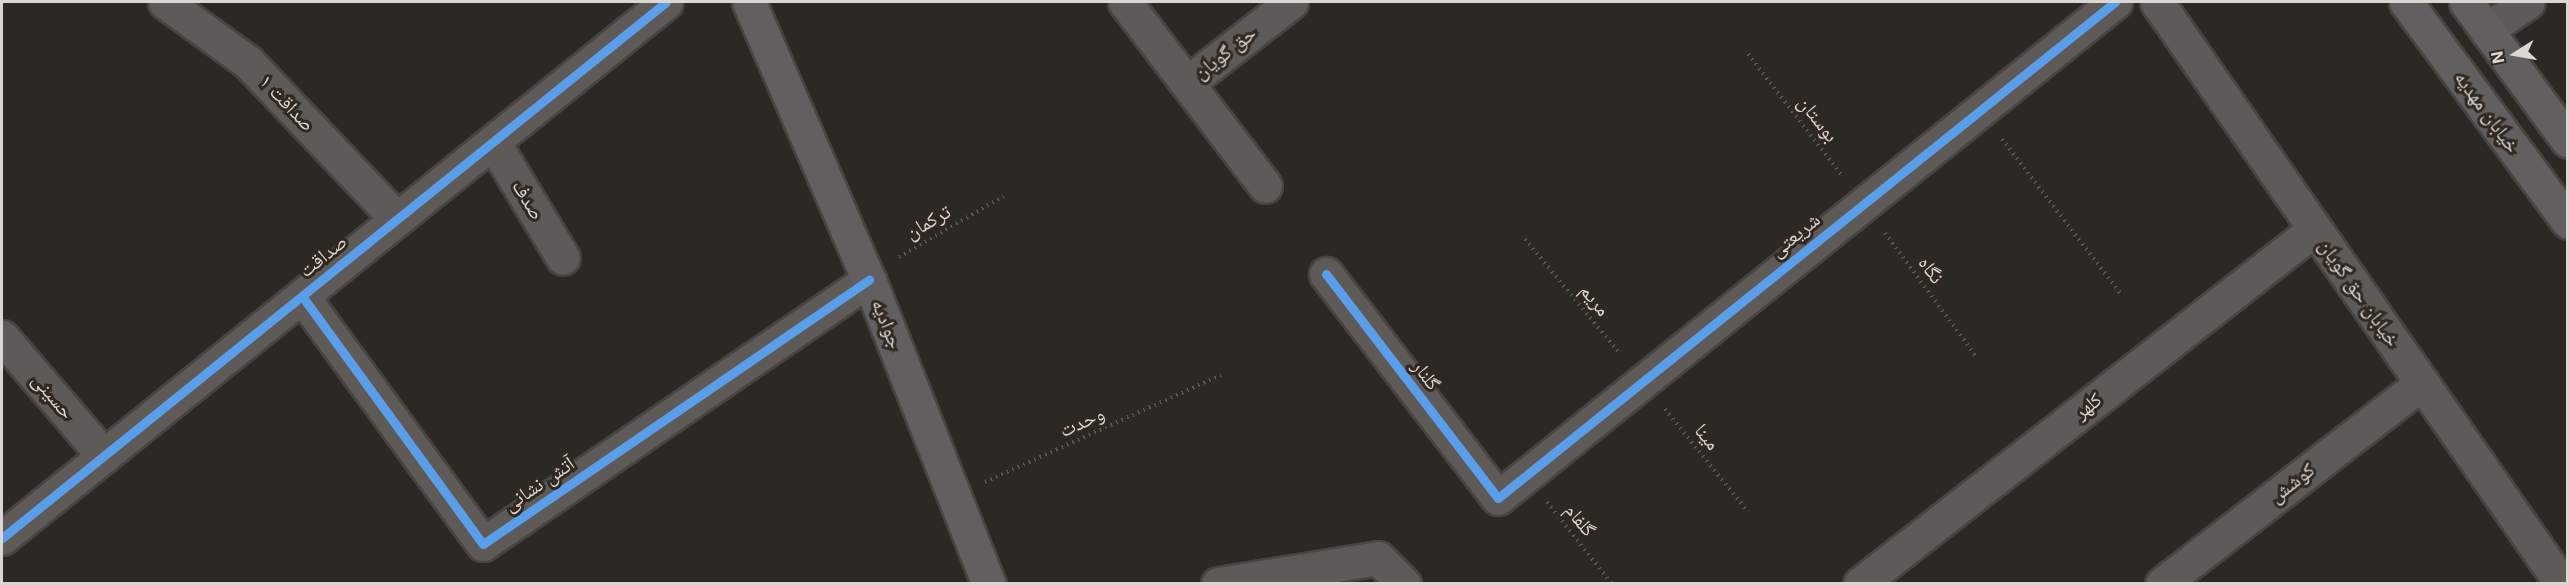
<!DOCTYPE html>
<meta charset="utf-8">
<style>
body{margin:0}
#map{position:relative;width:2569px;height:585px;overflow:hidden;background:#2c2824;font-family:Inter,"Noto Naskh Arabic",sans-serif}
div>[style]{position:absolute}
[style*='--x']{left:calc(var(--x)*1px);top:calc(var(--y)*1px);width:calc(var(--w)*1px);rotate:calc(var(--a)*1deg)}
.path>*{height:4px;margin-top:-2px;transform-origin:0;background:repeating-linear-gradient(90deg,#5c5855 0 1.5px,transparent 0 6px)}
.roads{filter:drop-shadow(2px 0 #484441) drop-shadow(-2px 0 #484441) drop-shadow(0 2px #484441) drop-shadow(0 -2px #484441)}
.minor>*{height:33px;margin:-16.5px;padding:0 16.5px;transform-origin:16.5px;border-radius:16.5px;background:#5e5a57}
.major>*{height:33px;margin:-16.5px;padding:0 16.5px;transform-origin:16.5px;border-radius:16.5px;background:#615f60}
.cycleway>*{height:9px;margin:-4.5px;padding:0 4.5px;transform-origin:4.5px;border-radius:4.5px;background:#5a9eea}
span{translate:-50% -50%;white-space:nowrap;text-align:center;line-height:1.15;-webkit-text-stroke:6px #302821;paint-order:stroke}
.street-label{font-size:20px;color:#dcd6d2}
.frame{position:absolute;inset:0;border:3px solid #dcd6d2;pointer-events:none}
.north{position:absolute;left:2485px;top:24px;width:60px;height:60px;-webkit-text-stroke:4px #302821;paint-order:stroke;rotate:259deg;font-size:16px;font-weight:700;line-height:24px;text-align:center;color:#dcd6d2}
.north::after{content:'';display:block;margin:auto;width:21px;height:27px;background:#dcd6d2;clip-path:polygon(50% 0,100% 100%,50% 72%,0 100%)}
</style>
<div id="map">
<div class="path">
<div style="--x:1748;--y:54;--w:155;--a:52.3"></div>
<div style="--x:2002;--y:139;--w:194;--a:52.5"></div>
<div style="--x:1885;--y:233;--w:152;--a:53.6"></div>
<div style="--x:1525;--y:239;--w:149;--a:50.4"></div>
<div style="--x:899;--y:257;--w:121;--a:-30.2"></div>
<div style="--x:1665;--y:409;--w:132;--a:51.1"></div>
<div style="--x:985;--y:482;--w:259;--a:-24.4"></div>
<div style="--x:1547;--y:502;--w:105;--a:51.6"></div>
</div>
<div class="roads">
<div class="minor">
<div style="--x:165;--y:2;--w:102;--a:35.9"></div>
<div style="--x:248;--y:62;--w:216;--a:46.5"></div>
<div style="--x:1125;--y:2;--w:231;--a:52.7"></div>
<div style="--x:2157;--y:2;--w:709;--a:55.17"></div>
<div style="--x:2486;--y:30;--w:50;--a:-33.7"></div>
<div style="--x:1187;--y:83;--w:132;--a:-37.9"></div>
<div style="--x:493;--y:142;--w:135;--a:58.9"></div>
<div style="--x:1326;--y:274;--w:282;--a:52.5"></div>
<div style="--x:1498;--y:498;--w:792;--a:-38.8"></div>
<div style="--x:302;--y:296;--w:307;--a:53.9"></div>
<div style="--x:483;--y:544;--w:468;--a:-34.4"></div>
<div style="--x:2;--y:337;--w:157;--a:49.4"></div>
<div style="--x:2;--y:538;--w:853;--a:-38.91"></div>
<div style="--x:1218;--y:584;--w:162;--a:-9.2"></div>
<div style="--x:1378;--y:558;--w:37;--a:45"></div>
<div style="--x:1860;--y:584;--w:577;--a:-37.96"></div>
<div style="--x:2162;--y:584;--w:329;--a:-37.7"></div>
</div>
<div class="major">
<div style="--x:749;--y:2;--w:303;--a:66.7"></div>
<div style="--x:869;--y:280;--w:327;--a:68.5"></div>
<div style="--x:2406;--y:2;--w:273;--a:53.6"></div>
<div style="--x:2466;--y:2;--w:172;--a:53.7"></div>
</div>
</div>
<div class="cycleway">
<div style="--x:1326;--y:274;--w:282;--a:52.5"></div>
<div style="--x:1498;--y:498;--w:792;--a:-38.8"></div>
<div style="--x:302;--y:296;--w:307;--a:53.9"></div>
<div style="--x:483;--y:544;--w:468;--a:-34.4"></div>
<div style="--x:2;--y:538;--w:853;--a:-38.91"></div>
</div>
<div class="street-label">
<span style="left:1225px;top:53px;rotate:-38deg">حق گویان</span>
<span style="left:287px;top:103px;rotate:46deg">صداقت ۱</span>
<span style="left:2487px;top:112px;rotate:54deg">خیابان مهدیه</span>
<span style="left:1818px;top:119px;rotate:52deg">بوستان</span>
<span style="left:528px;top:200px;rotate:59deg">صدف</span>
<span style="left:928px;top:222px;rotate:-30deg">ترکمان</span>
<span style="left:1795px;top:235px;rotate:-39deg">شریعتی</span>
<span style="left:323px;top:256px;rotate:-39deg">صداقت</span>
<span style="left:1931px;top:270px;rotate:54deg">نگاه</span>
<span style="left:2359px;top:293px;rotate:55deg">خیابان حق گویان</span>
<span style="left:1595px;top:300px;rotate:51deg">مریم</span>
<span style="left:887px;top:324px;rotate:68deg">جوادیه</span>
<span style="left:1426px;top:375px;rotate:53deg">گلنار</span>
<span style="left:53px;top:396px;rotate:50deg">حسینی</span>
<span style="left:2088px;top:406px;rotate:-38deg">کلهر</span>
<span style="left:1082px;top:422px;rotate:-24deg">وحدت</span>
<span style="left:1707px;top:437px;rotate:51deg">مینا</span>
<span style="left:2292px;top:483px;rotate:-38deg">کوشش</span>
<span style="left:539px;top:484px;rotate:-34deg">آتش نشانی</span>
<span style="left:1580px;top:520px;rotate:51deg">گلفام</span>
</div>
<div class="frame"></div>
<div class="north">N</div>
</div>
